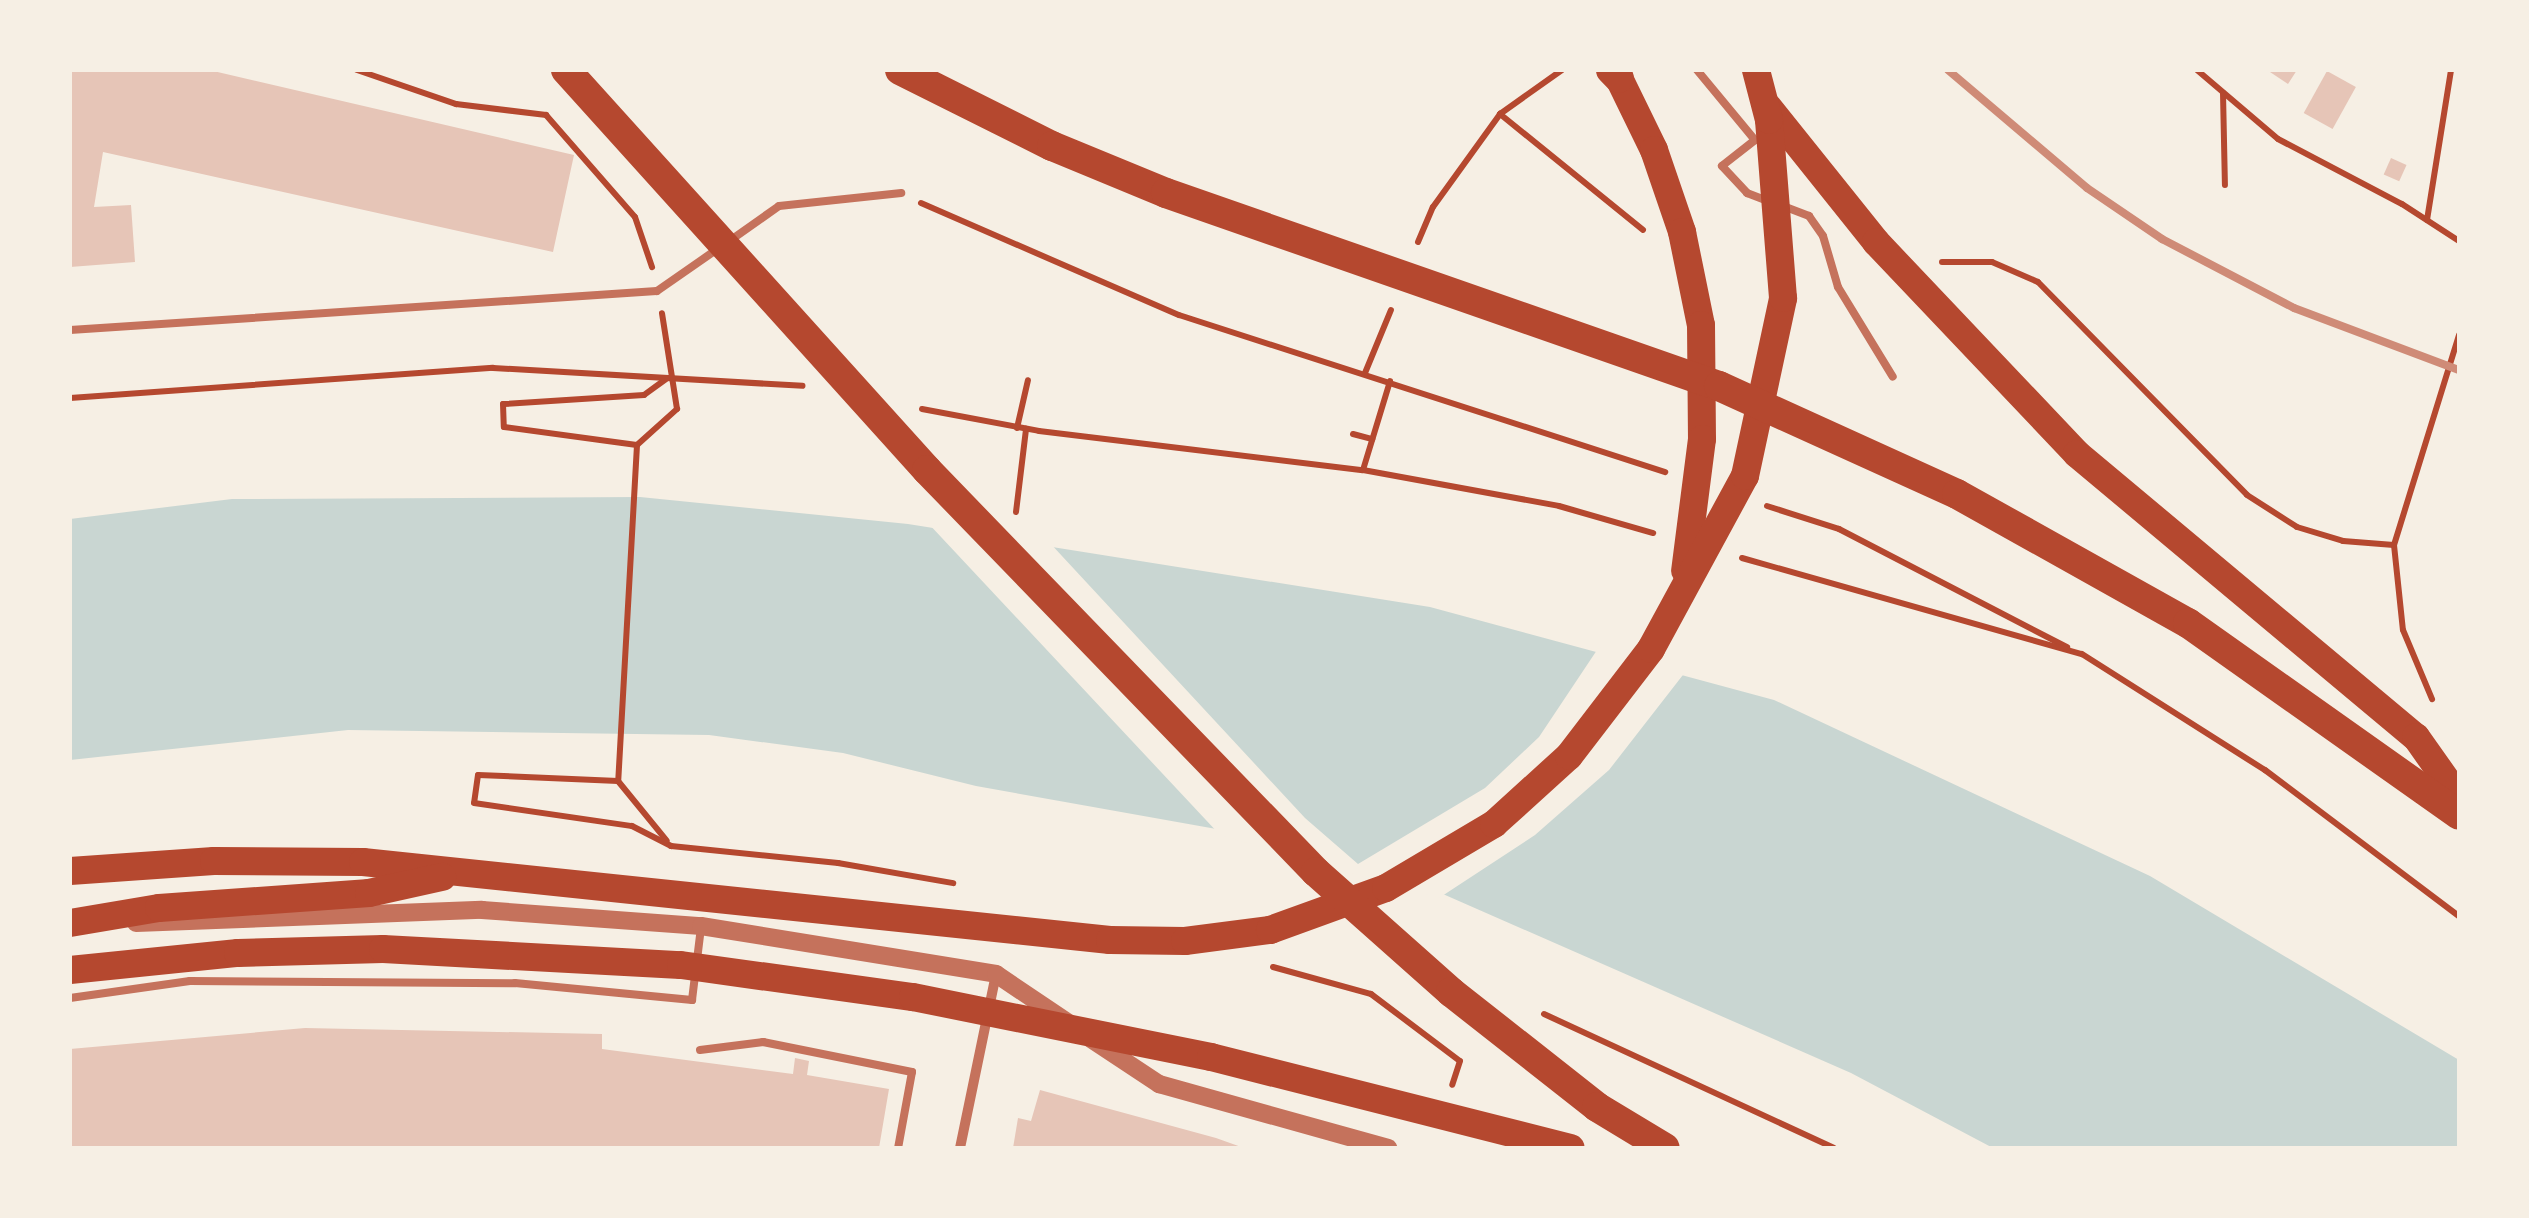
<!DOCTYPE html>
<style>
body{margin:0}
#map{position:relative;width:2529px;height:1218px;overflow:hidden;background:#f6efe4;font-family:Helvetica,sans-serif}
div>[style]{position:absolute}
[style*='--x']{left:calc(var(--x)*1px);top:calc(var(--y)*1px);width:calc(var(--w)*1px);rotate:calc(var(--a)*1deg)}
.water>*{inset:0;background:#c9d6d2}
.pier>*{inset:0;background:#f6efe4}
.building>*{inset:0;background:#e6c5b7;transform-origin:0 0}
.path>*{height:6px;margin:-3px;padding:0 3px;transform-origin:3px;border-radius:3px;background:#b5482f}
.service>*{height:8px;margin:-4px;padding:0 4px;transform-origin:4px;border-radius:4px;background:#c5725c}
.minor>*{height:10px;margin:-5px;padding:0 5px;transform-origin:5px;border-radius:5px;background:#c5725c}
.tertiary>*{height:18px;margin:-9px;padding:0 9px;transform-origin:9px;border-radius:9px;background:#c5725c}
.trunk>*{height:28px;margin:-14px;padding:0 14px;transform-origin:14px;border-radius:14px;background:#b5482f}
.motorway>*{height:30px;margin:-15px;padding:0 15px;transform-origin:15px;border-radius:15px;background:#b5482f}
.rail>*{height:8px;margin:-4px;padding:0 4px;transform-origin:4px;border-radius:4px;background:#cf8b77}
span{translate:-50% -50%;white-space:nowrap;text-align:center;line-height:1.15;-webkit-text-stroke:8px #f6efe4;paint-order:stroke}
.frame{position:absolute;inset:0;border:72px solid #f6efe4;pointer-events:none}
</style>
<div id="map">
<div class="water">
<div style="clip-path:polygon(640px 497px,908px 524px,1430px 607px,1774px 700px,2150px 876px,2459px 1060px,2459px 1148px,1993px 1148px,1851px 1073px,1411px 880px,1222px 830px,976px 786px,843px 753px,709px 735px,348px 730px,70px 760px,70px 519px,232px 499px)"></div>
</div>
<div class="pier">
<div style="clip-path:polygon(927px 522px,1049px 542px,1305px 818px,1358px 864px,1485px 788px,1539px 737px,1599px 647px,1686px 671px,1609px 770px,1535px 835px,1439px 898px,1220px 835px)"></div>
</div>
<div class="building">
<div style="clip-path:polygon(70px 70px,209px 70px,574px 155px,553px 252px,103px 152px,94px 207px,131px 205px,135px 262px,70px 267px)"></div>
<div style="clip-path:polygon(2267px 70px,2297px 70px,2288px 84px)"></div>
<div style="left:2327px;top:71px;width:33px;height:48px;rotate:29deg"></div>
<div style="left:2391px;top:158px;width:17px;height:18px;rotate:24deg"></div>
<div style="clip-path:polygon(305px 1028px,602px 1034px,602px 1049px,793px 1074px,795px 1058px,809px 1061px,807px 1075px,889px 1089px,879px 1148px,70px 1148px,70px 1049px)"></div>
<div style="clip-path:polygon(1040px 1090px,1216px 1138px,1244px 1148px,1013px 1148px,1018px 1118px,1031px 1121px)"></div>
</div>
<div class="path">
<div style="--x:357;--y:70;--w:105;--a:19"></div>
<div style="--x:456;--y:104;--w:91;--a:7"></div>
<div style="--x:546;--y:115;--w:135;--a:48.9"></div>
<div style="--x:635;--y:217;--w:53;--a:71.2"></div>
<div style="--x:2197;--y:70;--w:106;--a:40.4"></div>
<div style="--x:2278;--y:139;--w:140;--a:27.7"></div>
<div style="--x:2402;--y:204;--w:68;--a:33"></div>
<div style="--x:2223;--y:93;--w:92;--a:88.8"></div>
<div style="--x:1500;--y:114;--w:184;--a:39"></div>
<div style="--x:921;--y:203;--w:281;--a:23.5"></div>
<div style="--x:1179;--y:315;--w:511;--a:17.9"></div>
<div style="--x:2427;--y:220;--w:152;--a:-80.9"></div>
<div style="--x:1418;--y:242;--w:38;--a:-67"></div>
<div style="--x:1433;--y:207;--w:115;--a:-54.2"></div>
<div style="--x:1500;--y:114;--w:76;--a:-35.4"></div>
<div style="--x:1942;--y:262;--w:50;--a:0"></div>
<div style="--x:1992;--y:262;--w:50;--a:23.5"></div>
<div style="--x:2038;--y:282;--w:298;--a:45.5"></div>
<div style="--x:2247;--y:495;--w:59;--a:32.6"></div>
<div style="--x:2297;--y:527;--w:48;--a:16.9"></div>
<div style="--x:2343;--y:541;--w:51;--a:4.5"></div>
<div style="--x:2394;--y:545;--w:220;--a:-72.8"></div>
<div style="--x:1365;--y:373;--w:68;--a:-67.6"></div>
<div style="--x:666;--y:379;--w:27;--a:144"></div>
<div style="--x:644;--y:395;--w:141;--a:176.3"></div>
<div style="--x:503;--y:404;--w:23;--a:88"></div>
<div style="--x:504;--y:427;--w:134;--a:7.7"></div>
<div style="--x:637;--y:445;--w:337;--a:93.2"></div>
<div style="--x:618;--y:781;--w:140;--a:-177.5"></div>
<div style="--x:478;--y:775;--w:28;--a:98"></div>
<div style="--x:474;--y:803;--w:160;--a:8.3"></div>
<div style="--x:632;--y:826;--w:44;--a:27.1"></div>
<div style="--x:671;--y:846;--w:168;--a:5.8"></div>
<div style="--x:838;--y:863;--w:117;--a:9.9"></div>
<div style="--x:70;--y:398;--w:424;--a:-4.1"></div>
<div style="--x:493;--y:368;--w:310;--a:3.3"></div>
<div style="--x:922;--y:409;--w:119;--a:10.6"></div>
<div style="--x:1039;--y:431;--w:326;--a:6.9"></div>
<div style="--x:1363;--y:470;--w:199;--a:10.4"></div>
<div style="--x:1559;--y:506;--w:98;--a:16"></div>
<div style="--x:1017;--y:428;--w:49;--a:-77.1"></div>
<div style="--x:1353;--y:434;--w:20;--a:15"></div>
<div style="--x:637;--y:445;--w:54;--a:-42"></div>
<div style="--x:677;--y:409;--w:97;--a:-98.9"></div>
<div style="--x:1363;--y:470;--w:93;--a:-73.1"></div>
<div style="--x:1767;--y:506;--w:76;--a:17.7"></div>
<div style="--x:1839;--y:529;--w:257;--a:27.4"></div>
<div style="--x:1016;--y:512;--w:84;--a:-83.1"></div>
<div style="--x:2394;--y:545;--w:85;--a:84"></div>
<div style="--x:2403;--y:630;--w:75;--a:67.2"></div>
<div style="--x:1742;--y:558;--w:353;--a:15.8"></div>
<div style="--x:2082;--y:654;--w:217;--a:32.4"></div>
<div style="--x:2265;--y:770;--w:243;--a:37"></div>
<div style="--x:618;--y:781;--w:77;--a:50.8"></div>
<div style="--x:1273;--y:967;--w:102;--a:15.4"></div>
<div style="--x:1371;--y:994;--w:111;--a:37"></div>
<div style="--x:1460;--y:1061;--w:25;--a:108"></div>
<div style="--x:1544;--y:1014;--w:319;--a:24.8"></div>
</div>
<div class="service">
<div style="--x:1697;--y:70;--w:91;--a:50.4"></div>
<div style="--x:1755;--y:140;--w:42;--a:141.8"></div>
<div style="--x:1722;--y:166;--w:37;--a:47"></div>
<div style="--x:1747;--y:193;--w:25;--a:21"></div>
<div style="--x:1783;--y:206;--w:28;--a:21"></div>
<div style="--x:1809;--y:216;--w:24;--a:55"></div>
<div style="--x:1823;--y:236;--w:53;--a:73.6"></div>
<div style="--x:1838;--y:287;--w:105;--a:58.6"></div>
<div style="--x:728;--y:242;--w:62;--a:-35.2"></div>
<div style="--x:779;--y:206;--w:123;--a:-6.1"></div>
<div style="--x:70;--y:330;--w:588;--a:-3.8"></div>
<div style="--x:657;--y:291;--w:72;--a:-34.8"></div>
<div style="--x:697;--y:960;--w:34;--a:-83"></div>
<div style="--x:70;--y:998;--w:121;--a:-8.1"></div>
<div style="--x:190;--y:981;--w:325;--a:0.4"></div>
<div style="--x:515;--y:983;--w:178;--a:5.5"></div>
<div style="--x:692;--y:1000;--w:26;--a:-83"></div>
<div style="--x:700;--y:1050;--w:64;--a:-7.2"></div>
<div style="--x:763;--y:1042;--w:152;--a:11.4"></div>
<div style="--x:912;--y:1072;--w:77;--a:100.4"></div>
</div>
<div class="minor">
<div style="--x:960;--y:1148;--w:178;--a:-78.3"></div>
</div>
<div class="tertiary">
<div style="--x:136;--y:923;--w:346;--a:-2.2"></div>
<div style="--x:482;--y:910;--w:220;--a:4.2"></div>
<div style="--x:701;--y:926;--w:299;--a:9.2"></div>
<div style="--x:996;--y:974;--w:89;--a:34"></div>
<div style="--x:1091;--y:1039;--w:82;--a:33.5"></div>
<div style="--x:1159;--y:1084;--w:238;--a:15.6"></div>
</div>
<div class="trunk">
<div style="--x:1615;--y:70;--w:89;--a:64"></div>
<div style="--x:1654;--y:150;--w:87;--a:71.1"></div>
<div style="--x:1682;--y:232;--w:95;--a:78.5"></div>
<div style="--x:1701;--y:325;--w:114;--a:89.5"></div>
<div style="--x:1702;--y:439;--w:133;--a:97.3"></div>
<div style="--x:1768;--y:107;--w:173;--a:51.3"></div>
<div style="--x:1876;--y:242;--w:292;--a:46.5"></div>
<div style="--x:2077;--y:454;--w:442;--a:39.9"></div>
<div style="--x:2416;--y:737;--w:75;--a:54.8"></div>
<div style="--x:70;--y:871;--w:144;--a:-4"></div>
<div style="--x:214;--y:861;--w:149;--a:0.4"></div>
<div style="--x:363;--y:862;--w:751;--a:5.96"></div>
<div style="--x:1110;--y:940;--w:75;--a:0.8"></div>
<div style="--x:1185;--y:941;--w:86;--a:-7.4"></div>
<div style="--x:1270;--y:930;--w:123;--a:-19.9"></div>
<div style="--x:1386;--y:888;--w:126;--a:-30.7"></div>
<div style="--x:1494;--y:824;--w:101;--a:-42.2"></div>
<div style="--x:1569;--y:756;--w:135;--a:-52.5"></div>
<div style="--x:1651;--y:649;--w:197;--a:-61.5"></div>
<div style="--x:1745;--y:476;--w:182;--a:-77.9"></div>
<div style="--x:1783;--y:298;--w:179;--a:-94.5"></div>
<div style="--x:1769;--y:120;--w:52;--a:-104.6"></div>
<div style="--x:70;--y:923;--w:90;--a:-9.6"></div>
<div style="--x:159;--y:908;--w:211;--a:-4.1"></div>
<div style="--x:369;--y:893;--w:75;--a:-12.4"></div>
<div style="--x:70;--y:970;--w:169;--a:-5.8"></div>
<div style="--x:238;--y:953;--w:145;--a:-1.6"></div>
<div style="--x:383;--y:949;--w:298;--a:3.1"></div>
<div style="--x:681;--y:965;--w:234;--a:7.9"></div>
<div style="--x:913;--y:997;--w:304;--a:11.4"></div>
<div style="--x:1211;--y:1057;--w:371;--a:14.2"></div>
</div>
<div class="motorway">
<div style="--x:566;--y:70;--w:539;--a:47.93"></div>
<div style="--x:927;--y:470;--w:559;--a:45.94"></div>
<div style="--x:1316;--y:872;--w:181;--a:41.6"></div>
<div style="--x:1451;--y:992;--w:186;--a:38.2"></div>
<div style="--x:1597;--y:1107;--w:79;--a:31.1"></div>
<div style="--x:900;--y:70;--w:170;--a:26.6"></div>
<div style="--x:1052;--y:146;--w:123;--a:22.4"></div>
<div style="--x:1166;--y:193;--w:586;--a:19.24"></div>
<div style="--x:1719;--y:386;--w:261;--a:24.4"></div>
<div style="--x:1957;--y:494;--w:265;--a:29.2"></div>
<div style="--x:2188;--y:623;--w:332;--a:35.3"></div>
<div style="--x:1611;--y:70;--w:11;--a:45"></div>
</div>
<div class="rail">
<div style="--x:1948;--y:70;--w:182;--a:40.3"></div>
<div style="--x:2087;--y:188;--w:91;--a:34.2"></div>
<div style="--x:2162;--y:239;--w:149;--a:27.6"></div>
<div style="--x:2294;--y:308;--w:176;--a:20.6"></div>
</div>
<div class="frame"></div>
</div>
